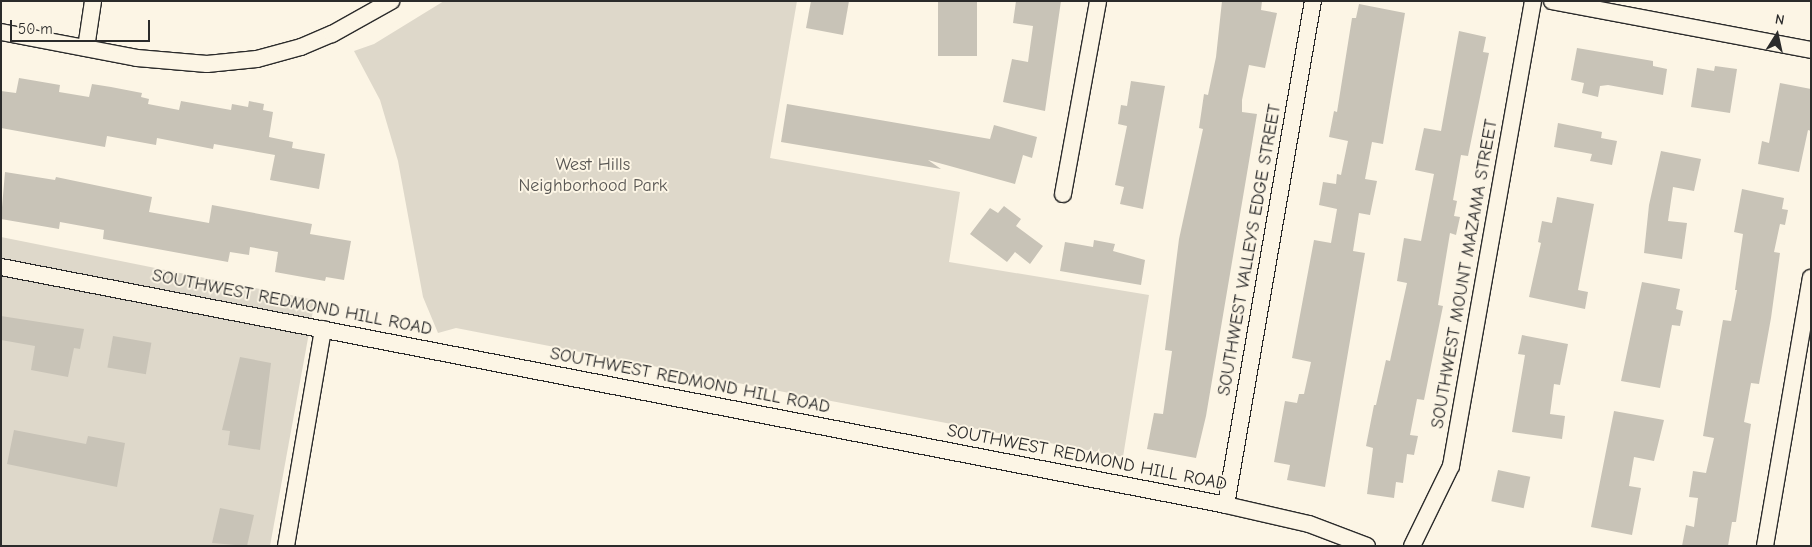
<!DOCTYPE html>
<style>
body{margin:0}
#map{position:relative;width:1812px;height:547px;overflow:hidden;background:#fcf5e5;font-family:"Comic Neue",sans-serif}
div>[style]{position:absolute}
[style*='--x']{left:calc(var(--x)*1px);top:calc(var(--y)*1px);width:calc(var(--w)*1px);rotate:calc(var(--a)*1deg)}
.green>*{inset:0;background:#ded8ca}
.building>*{inset:0;background:#c8c3b7;transform-origin:0 0}
.roads{filter:drop-shadow(1px 0 #2b2b2b) drop-shadow(-1px 0 #2b2b2b) drop-shadow(0 1px #2b2b2b) drop-shadow(0 -1px #2b2b2b)}
.minor>*{height:16px;margin:-8px;padding:0 8px;transform-origin:8px;border-radius:8px;background:#fcf5e5}
span{translate:-50% -50%;white-space:nowrap;text-align:center;line-height:1.15;-webkit-text-stroke:4px #fcf5e5;paint-order:stroke}
.park-label{font-size:18px;color:#585653}
.street-label{font-size:18px;color:#2b2b2b}
.frame{position:absolute;inset:0;border:2px solid #2b2b2b;pointer-events:none}
.north{position:absolute;left:1752px;top:10px;width:50px;height:50px;-webkit-text-stroke:4px #fcf5e5;paint-order:stroke;rotate:10deg;font-size:14px;font-weight:700;line-height:20px;text-align:center;color:#2b2b2b}
.north::after{content:'';display:block;margin:auto;width:18px;height:22px;background:#2b2b2b;clip-path:polygon(50% 0,100% 100%,50% 72%,0 100%)}
.scale{position:absolute;left:10px;top:20px;width:140px;height:22px;box-sizing:border-box;border:2px solid #2b2b2b;border-top:0;padding-left:6px;font-size:15px;line-height:18px;white-space:nowrap;color:#2b2b2b;-webkit-text-stroke:4px #fcf5e5;paint-order:stroke}
</style>
<div id="map">
<div class="green">
<div style="clip-path:polygon(444px 1px,797px 1px,770px 158px,960px 192px,949px 262px,1149px 295px,1123px 457px,696px 375px,682px 376px,663px 372px,658px 367px,456px 328px,438px 333px,423px 297px,398px 161px,380px 100px,354px 51px,374px 44px)"></div>
<div style="clip-path:polygon(1px 237px,315px 300px,270px 546px,1px 546px)"></div>
</div>
<div class="building">
<div style="clip-path:polygon(811px 1px,849px 1px,843px 35px,806px 28px)"></div>
<div style="left:938px;top:1px;width:39px;height:55px"></div>
<div style="clip-path:polygon(1016px 1px,1061px 1px,1045px 111px,1003px 102px,1012px 59px,1028px 62px,1033px 26px,1013px 23px)"></div>
<div style="clip-path:polygon(1222px 1px,1262px 1px,1261px 10px,1277px 13px,1265px 68px,1249px 65px,1242px 100px,1242px 112px,1257px 114px,1206px 416px,1196px 458px,1147px 449px,1154px 413px,1163px 414px,1172px 351px,1165px 350px,1179px 239px,1203px 129px,1199px 128px,1204px 94px,1208px 95px,1216px 57px)"></div>
<div style="clip-path:polygon(1359px 4px,1405px 13px,1383px 144px,1372px 142px,1365px 179px,1377px 181px,1370px 215px,1359px 213px,1353px 251px,1365px 253px,1325px 487px,1287px 480px,1290px 465px,1274px 462px,1285px 401px,1297px 403px,1299px 394px,1304px 394px,1311px 362px,1292px 358px,1314px 240px,1331px 243px,1337px 209px,1319px 205px,1323px 182px,1336px 184px,1337px 174px,1341px 175px,1348px 141px,1329px 137px,1334px 111px,1337px 112px,1352px 18px,1356px 18px)"></div>
<div style="clip-path:polygon(1459px 31px,1486px 37px,1483px 52px,1489px 53px,1468px 156px,1461px 155px,1453px 200px,1457px 201px,1454px 216px,1460px 217px,1456px 235px,1450px 233px,1438px 305px,1443px 306px,1424px 400px,1417px 399px,1410px 435px,1418px 436px,1414px 455px,1407px 454px,1403px 483px,1396px 482px,1394px 498px,1367px 494px,1373px 448px,1366px 446px,1374px 405px,1376px 405px,1386px 360px,1390px 361px,1407px 283px,1397px 281px,1404px 238px,1421px 241px,1434px 174px,1415px 170px,1424px 128px,1441px 131px)"></div>
<div style="clip-path:polygon(1577px 48px,1653px 61px,1653px 66px,1667px 69px,1663px 95px,1608px 85px,1600px 86px,1598px 97px,1582px 93px,1584px 83px,1571px 80px)"></div>
<div style="clip-path:polygon(1715px 66px,1737px 69px,1730px 113px,1691px 107px,1697px 68px,1714px 71px)"></div>
<div style="clip-path:polygon(19px 78px,60px 85px,59px 92px,89px 97px,92px 84px,111px 87px,142px 93px,141px 97px,149px 99px,148px 104px,179px 110px,181px 101px,231px 110px,232px 104px,248px 107px,249px 101px,264px 104px,263px 110px,273px 112px,269px 137px,293px 142px,292px 148px,325px 154px,319px 189px,270px 180px,275px 155px,214px 144px,213px 149px,157px 138px,156px 145px,107px 136px,105px 147px,1px 128px,1px 91px,16px 93px)"></div>
<div style="clip-path:polygon(1131px 81px,1165px 86px,1143px 209px,1120px 204px,1124px 187px,1115px 185px,1127px 126px,1118px 124px,1121px 105px,1127px 106px)"></div>
<div style="clip-path:polygon(1780px 83px,1811px 89px,1811px 131px,1808px 130px,1799px 172px,1758px 164px,1762px 141px,1769px 143px)"></div>
<div style="clip-path:polygon(787px 104px,990px 139px,994px 125px,1037px 137px,1032px 158px,1023px 155px,1015px 184px,928px 160px,941px 169px,781px 142px)"></div>
<div style="clip-path:polygon(1558px 123px,1602px 132px,1601px 138px,1617px 141px,1612px 165px,1590px 161px,1592px 154px,1554px 147px)"></div>
<div style="clip-path:polygon(1661px 151px,1701px 159px,1694px 191px,1673px 187px,1668px 221px,1687px 223px,1682px 259px,1644px 253px,1649px 205px)"></div>
<div style="clip-path:polygon(5px 172px,55px 180px,56px 177px,152px 197px,149px 212px,209px 223px,212px 205px,312px 224px,310px 234px,351px 241px,344px 280px,326px 277px,325px 281px,275px 272px,278px 252px,250px 247px,249px 255px,230px 252px,228px 262px,103px 239px,104px 230px,60px 222px,59px 229px,1px 219px)"></div>
<div style="clip-path:polygon(1742px 189px,1784px 198px,1782px 209px,1788px 210px,1785px 225px,1780px 224px,1774px 252px,1780px 253px,1771px 318px,1759px 384px,1751px 383px,1744px 422px,1751px 424px,1736px 522px,1732px 522px,1728px 546px,1682px 546px,1686px 525px,1694px 527px,1698px 498px,1689px 497px,1693px 471px,1706px 473px,1714px 438px,1703px 436px,1723px 320px,1731px 321px,1737px 290px,1735px 290px,1743px 234px,1734px 232px)"></div>
<div style="clip-path:polygon(1557px 197px,1594px 204px,1578px 290px,1588px 292px,1585px 309px,1529px 297px,1541px 243px,1538px 242px,1542px 221px,1552px 223px)"></div>
<div style="clip-path:polygon(1004px 206px,1021px 219px,1016px 226px,1043px 246px,1030px 264px,1015px 252px,1007px 262px,970px 234px,990px 208px,998px 213px)"></div>
<div style="clip-path:polygon(1094px 240px,1115px 244px,1113px 251px,1145px 260px,1141px 285px,1060px 271px,1065px 242px,1093px 247px)"></div>
<div style="clip-path:polygon(1642px 282px,1680px 289px,1676px 309px,1683px 311px,1680px 326px,1672px 325px,1660px 388px,1621px 381px)"></div>
<div style="clip-path:polygon(1px 316px,84px 329px,80px 349px,74px 348px,68px 377px,31px 370px,35px 346px,1px 340px)"></div>
<div style="clip-path:polygon(1522px 335px,1568px 344px,1560px 385px,1554px 384px,1550px 414px,1565px 416px,1562px 439px,1512px 432px,1525px 355px,1518px 354px)"></div>
<div style="left:113px;top:336px;width:39px;height:32px;rotate:10deg"></div>
<div style="clip-path:polygon(240px 357px,271px 363px,260px 450px,228px 445px,230px 431px,222px 430px)"></div>
<div style="clip-path:polygon(1614px 411px,1664px 420px,1654px 461px,1634px 457px,1629px 486px,1641px 488px,1632px 535px,1591px 527px)"></div>
<div style="clip-path:polygon(14px 430px,86px 444px,88px 436px,125px 443px,117px 487px,7px 464px)"></div>
<div style="left:1498px;top:470px;width:33px;height:32px;rotate:12deg"></div>
<div style="clip-path:polygon(220px 508px,254px 515px,247px 546px,212px 543px)"></div>
</div>
<div class="roads">
<div class="minor">
<div style="--x:1552;--y:1;--w:264;--a:10.7"></div>
<div style="--x:1;--y:32;--w:138;--a:10.8"></div>
<div style="--x:137;--y:58;--w:70;--a:4.9"></div>
<div style="--x:207;--y:64;--w:50;--a:-5.7"></div>
<div style="--x:257;--y:59;--w:46;--a:-15.3"></div>
<div style="--x:301;--y:47;--w:34;--a:-23"></div>
<div style="--x:332;--y:34;--w:68;--a:-29.2"></div>
<div style="--x:86;--y:48;--w:48;--a:-81.5"></div>
<div style="--x:1063;--y:194;--w:196;--a:-79.7"></div>
<div style="--x:1;--y:267;--w:1248;--a:10.99"></div>
<div style="--x:1226;--y:505;--w:85;--a:12.9"></div>
<div style="--x:1309;--y:524;--w:62;--a:20.8"></div>
<div style="--x:1226;--y:505;--w:511;--a:-80.21"></div>
<div style="--x:286;--y:546;--w:220;--a:-80.3"></div>
<div style="--x:1412;--y:546;--w:89;--a:-64"></div>
<div style="--x:1451;--y:466;--w:472;--a:-80"></div>
<div style="--x:1765;--y:546;--w:272;--a:-80.3"></div>
</div>
</div>
<div class="park-label">
<span style="left:593px;top:176px">West Hills<br>Neighborhood Park</span>
</div>
<div class="street-label">
<span style="left:1250px;top:250px;rotate:-80deg">SOUTHWEST VALLEYS EDGE STREET</span>
<span style="left:1465px;top:274px;rotate:-80deg">SOUTHWEST MOUNT MAZAMA STREET</span>
<span style="left:292px;top:303px;rotate:11deg">SOUTHWEST REDMOND HILL ROAD</span>
<span style="left:690px;top:381px;rotate:11deg">SOUTHWEST REDMOND HILL ROAD</span>
<span style="left:1087px;top:458px;rotate:11deg">SOUTHWEST REDMOND HILL ROAD</span>
</div>
<div class="frame"></div>
<div class="north">N</div>
<div class="scale">50 m</div>
</div>
